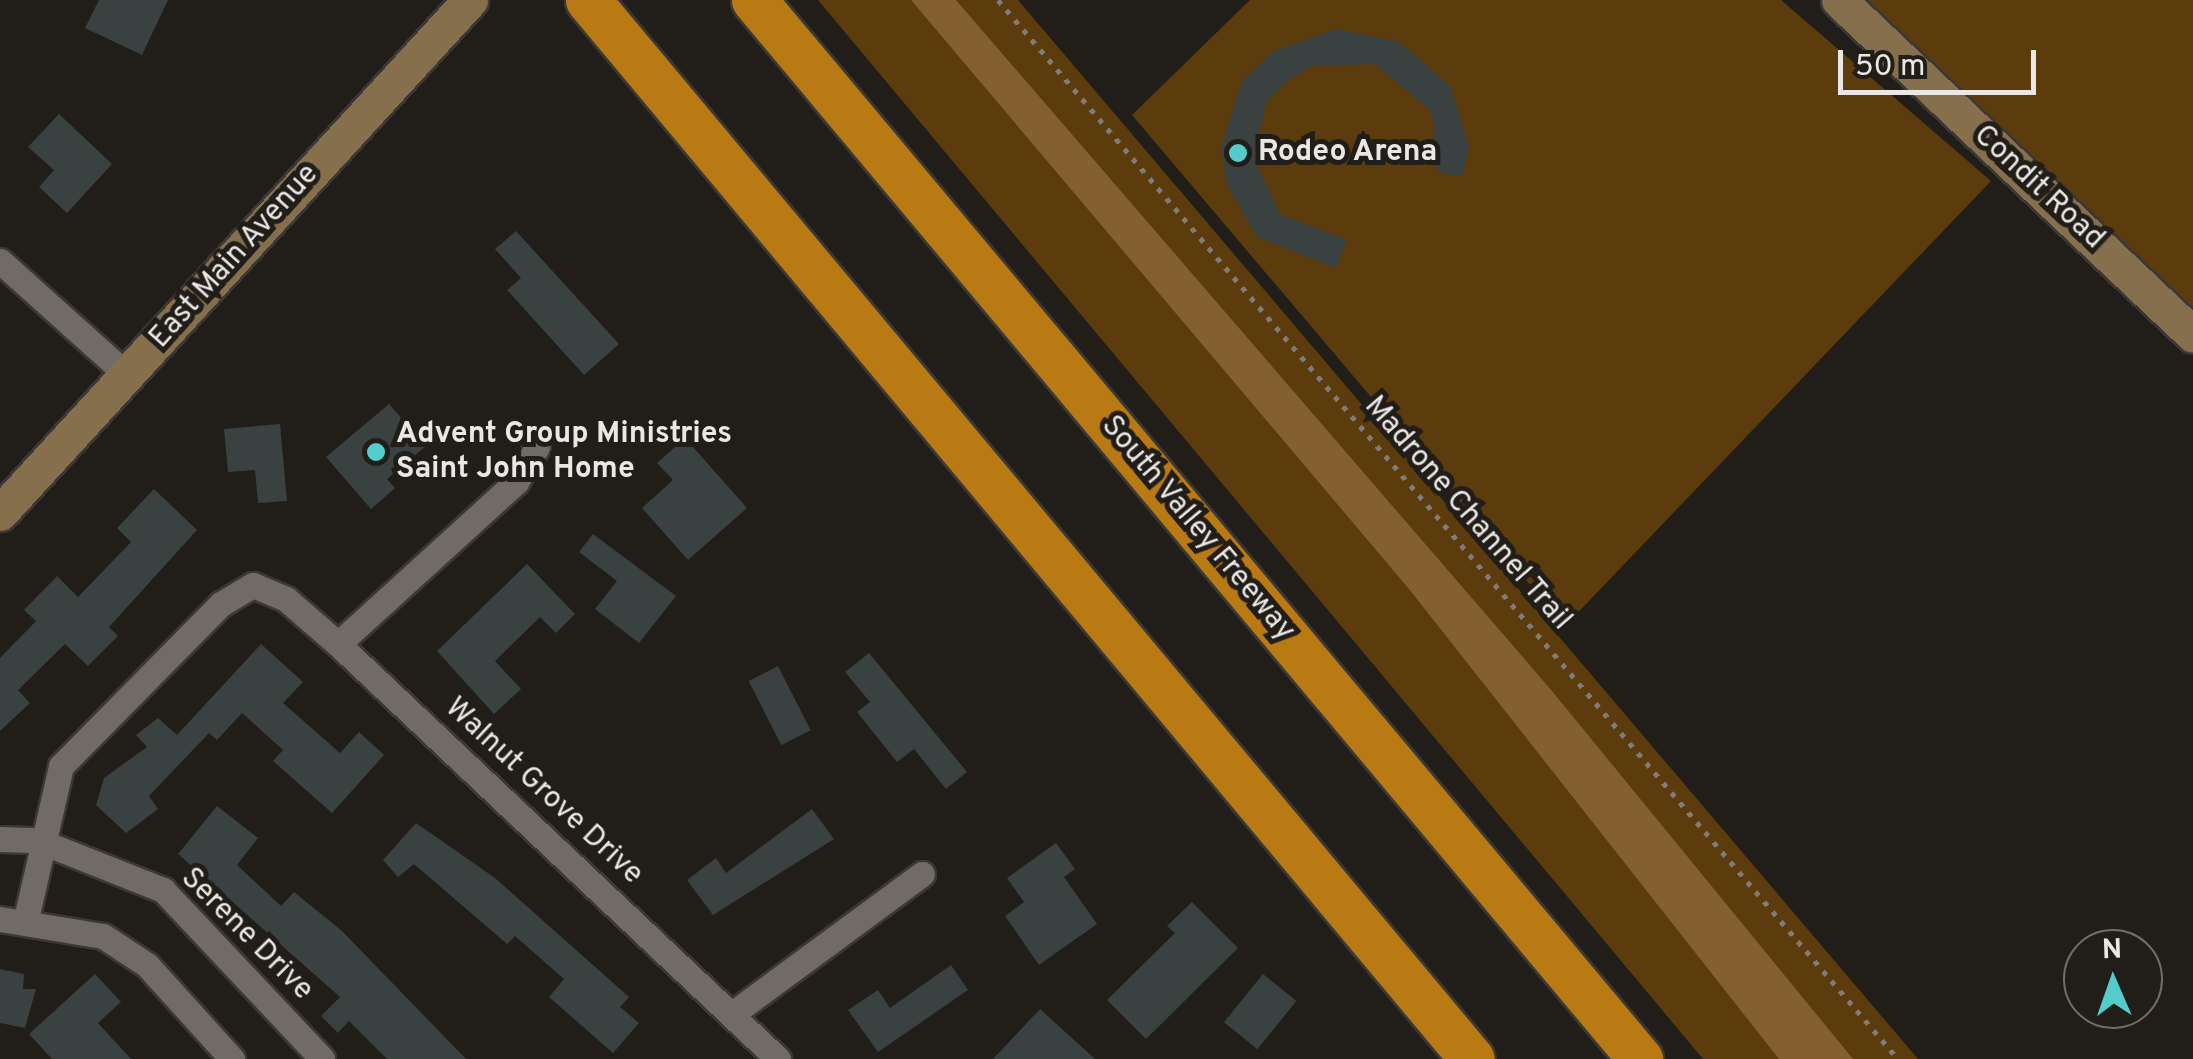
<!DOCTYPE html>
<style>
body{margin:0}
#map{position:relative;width:2193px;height:1059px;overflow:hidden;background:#211d19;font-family:Overpass,sans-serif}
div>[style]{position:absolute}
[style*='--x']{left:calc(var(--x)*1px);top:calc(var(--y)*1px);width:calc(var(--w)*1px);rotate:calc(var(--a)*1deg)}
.green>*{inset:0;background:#5c3c0d}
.water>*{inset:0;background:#835f31}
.building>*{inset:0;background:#394141;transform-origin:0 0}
.path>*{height:5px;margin-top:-2.5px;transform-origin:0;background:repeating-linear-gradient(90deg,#807c79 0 5px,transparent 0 13px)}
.roads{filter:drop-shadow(2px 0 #3b3835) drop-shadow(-2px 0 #3b3835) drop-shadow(0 2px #3b3835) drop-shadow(0 -2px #3b3835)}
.street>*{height:25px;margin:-12.5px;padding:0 12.5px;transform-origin:12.5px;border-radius:12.5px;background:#706b66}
.secondary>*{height:35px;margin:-17.5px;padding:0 17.5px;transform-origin:17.5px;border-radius:17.5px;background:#866f4d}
.highway>*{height:45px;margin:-22.5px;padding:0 22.5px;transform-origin:22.5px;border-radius:22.5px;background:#b97913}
.dots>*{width:28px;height:28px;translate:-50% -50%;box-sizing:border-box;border:5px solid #211d19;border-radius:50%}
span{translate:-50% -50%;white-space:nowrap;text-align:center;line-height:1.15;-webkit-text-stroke:10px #211d19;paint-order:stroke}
.poi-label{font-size:30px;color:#eae7e4;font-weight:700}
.left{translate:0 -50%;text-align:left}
.street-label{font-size:30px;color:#eae7e4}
.north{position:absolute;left:2063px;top:929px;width:100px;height:100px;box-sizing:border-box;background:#211d19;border:2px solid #716e6a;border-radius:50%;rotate:358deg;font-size:28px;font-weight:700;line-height:40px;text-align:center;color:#eae7e4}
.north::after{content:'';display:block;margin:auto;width:35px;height:45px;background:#53cdcb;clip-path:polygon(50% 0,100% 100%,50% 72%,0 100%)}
.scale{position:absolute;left:1838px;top:50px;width:198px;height:45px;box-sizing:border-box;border:5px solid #eae7e4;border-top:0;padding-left:12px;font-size:30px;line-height:35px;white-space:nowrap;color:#eae7e4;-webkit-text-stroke:8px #211d19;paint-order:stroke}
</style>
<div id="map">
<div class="green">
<div style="clip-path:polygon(818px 0,1018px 0,1918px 1059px,1703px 1059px)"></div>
<div style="clip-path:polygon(1250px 0,1781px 0,1991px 181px,1565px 626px,1132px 115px)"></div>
<div style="clip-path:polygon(1846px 0,2193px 0,2193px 331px)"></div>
</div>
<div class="water">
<div style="clip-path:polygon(911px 0,956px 0,1552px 691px,1853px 1059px,1779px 1059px,1409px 589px)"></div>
</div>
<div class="building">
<div style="clip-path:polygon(99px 0,168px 0,142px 55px,85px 28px)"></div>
<div style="clip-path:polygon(1336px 29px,1397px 41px,1419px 58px,1451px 87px,1469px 148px,1462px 177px,1437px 172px,1432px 112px,1375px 64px,1312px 66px,1286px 82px,1266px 103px,1254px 159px,1280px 214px,1347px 240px,1336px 268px,1257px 237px,1226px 183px,1221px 148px,1242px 81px,1273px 51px)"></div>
<div style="clip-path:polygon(59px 114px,112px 164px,67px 213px,39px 187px,54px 170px,28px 147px)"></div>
<div style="clip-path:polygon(516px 231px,619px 344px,584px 375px,507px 290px,521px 278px,495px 249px)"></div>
<div style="clip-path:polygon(389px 404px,426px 446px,387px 479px,395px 488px,371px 509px,326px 457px)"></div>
<div style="clip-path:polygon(280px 424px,287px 501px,258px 503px,255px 470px,228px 472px,224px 429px)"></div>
<div style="clip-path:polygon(685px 438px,747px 508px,688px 560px,642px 508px,673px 480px,657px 463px)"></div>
<div style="clip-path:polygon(154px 489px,197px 530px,109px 627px,118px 636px,88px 666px,65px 644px,18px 690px,30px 703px,0 731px,0 658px,36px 621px,24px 610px,57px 576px,78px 597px,131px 542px,117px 528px)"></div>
<div style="clip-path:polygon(593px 534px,676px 596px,639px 643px,595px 609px,617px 581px,579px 552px)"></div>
<div style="clip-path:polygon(527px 564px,575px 614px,556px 633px,540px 617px,495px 661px,521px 689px,494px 714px,437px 651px)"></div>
<div style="clip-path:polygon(261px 644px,303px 682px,283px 703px,340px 753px,359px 732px,384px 755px,332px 813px,273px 761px,283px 750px,242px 713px,217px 740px,209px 733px,149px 796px,158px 809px,126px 833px,96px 805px,104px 778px,147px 747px,136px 735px,158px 718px,177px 735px)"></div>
<div style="clip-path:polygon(869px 653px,967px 772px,946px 789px,914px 749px,897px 762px,857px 712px,870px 702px,845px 672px)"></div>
<div style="left:778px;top:666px;width:72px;height:33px;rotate:63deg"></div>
<div style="clip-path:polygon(217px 806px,258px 838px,237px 865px,281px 906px,294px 892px,342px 931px,466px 1059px,387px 1059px,349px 1021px,338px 1033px,321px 1016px,340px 997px,178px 854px)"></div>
<div style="clip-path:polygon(812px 809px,834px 839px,713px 915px,687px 880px,716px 858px,726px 873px)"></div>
<div style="clip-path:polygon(416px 823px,495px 878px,629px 997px,620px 1007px,639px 1023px,613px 1053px,549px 997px,564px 979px,515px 936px,507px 944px,414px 864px,398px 877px,383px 860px)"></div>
<div style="clip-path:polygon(1056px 843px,1075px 869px,1064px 877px,1097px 924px,1039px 965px,1005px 916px,1024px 902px,1007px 878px)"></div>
<div style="clip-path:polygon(1192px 902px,1238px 948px,1146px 1039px,1107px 1000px,1175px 933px,1167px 926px)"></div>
<div style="clip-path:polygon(951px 965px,968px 990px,878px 1052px,848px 1010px,878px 990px,890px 1008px)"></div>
<div style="clip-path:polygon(0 969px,24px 974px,23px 989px,36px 989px,25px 1028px,0 1023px)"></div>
<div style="clip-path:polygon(95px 974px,121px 1002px,98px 1023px,131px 1059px,52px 1059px,29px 1034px)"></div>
<div style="left:1263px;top:974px;width:43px;height:62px;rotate:39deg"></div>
<div style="clip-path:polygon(1040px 1009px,1095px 1059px,993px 1059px)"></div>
</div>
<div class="path">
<div style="--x:998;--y:0;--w:1390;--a:49.64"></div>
</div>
<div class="roads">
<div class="street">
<div style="--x:0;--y:261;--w:171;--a:41.9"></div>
<div style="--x:338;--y:644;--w:241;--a:-42.3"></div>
<div style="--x:516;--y:482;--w:41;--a:-59"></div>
<div style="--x:0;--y:839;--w:37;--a:2"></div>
<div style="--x:37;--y:840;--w:136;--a:21.6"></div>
<div style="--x:163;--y:890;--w:232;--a:46.7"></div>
<div style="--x:0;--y:919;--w:104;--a:9.4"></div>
<div style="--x:103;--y:936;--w:53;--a:33.4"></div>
<div style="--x:147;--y:965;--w:127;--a:47.9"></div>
<div style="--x:26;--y:919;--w:157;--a:-77.1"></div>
<div style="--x:61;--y:766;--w:228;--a:-45.4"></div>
<div style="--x:221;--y:604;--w:37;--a:-31"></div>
<div style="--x:253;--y:585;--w:36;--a:23"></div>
<div style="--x:286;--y:599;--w:69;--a:40.9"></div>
<div style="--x:338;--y:644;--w:605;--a:43.33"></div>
<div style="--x:732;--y:1014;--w:236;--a:-36.4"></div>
</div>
<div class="secondary">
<div style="--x:1839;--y:0;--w:487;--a:43.4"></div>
<div style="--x:0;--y:513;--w:696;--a:-47.5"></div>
</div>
<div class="highway">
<div style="--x:588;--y:0;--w:1379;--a:50.15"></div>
<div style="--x:754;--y:0;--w:1381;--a:50.08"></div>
</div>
</div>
<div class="dots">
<div style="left:1238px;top:153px;background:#53cdcb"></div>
<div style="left:376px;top:452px;background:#53cdcb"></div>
</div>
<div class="poi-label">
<span class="left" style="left:1258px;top:153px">Rodeo Arena</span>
<span class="left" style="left:396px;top:452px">Advent Group Ministries<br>Saint John Home</span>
</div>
<div class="street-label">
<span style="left:2038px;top:188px;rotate:43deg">Condit Road</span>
<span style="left:235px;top:257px;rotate:-48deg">East Main Avenue</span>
<span style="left:1467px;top:514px;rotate:49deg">Madrone Channel Trail</span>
<span style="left:1197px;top:529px;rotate:50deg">South Valley Freeway</span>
<span style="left:543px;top:792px;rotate:43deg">Walnut Grove Drive</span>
<span style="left:246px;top:935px;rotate:45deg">Serene Drive</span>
</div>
<div class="north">N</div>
<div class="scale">50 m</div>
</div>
